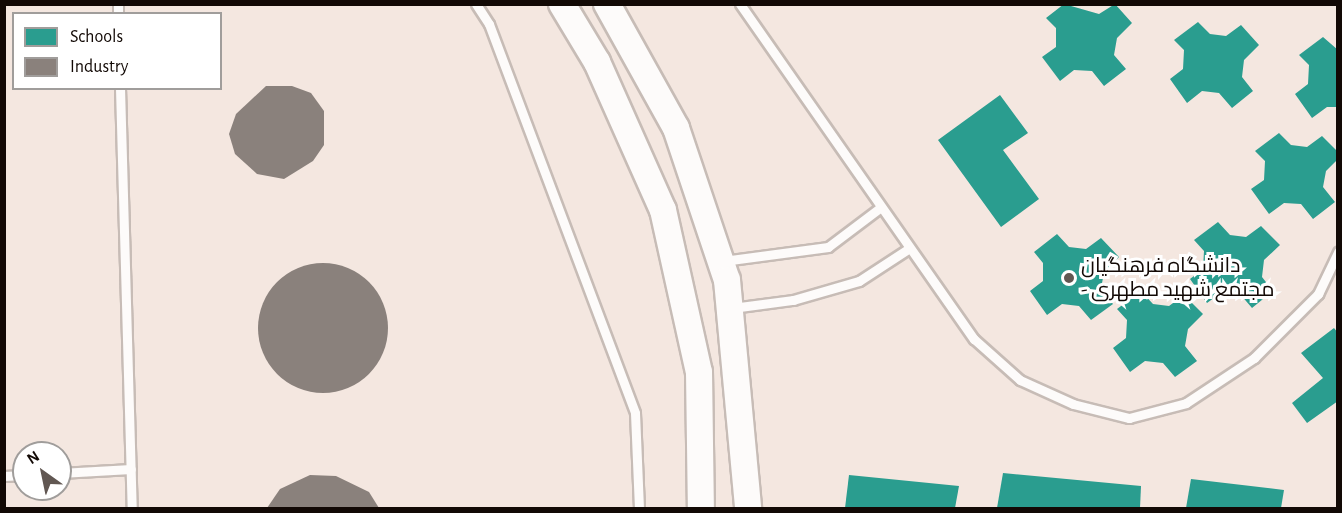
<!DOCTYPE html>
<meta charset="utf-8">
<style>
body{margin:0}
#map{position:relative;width:1342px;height:513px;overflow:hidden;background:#f4e7e0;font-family:"Alegreya Sans",Cairo,sans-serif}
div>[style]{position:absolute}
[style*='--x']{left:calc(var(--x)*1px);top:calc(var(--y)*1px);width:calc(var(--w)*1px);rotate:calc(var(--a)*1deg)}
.schools>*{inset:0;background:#2a9d8f}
.industry>*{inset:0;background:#8a817c}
.round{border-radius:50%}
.roads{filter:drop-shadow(2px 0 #c7bcb6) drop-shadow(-2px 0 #c7bcb6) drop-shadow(0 2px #c7bcb6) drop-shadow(0 -2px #c7bcb6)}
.service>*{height:9px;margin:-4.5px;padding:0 4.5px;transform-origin:4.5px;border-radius:4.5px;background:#fdfbfa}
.secondary>*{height:26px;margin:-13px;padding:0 13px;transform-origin:13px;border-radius:13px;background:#fdfbfa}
.dots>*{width:16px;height:16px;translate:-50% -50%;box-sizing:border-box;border:3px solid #fff;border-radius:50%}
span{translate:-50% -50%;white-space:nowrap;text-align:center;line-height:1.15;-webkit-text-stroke:6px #fff;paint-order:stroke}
.poi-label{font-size:21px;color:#120905}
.left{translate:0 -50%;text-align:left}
.frame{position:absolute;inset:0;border:6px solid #120905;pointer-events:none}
.legend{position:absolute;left:12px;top:12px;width:210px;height:78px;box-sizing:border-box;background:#fff;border:2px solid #a09d9b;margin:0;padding:8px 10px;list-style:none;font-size:18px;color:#120905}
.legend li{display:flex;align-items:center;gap:12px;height:30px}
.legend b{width:30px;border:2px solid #a09d9b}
.north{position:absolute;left:12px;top:441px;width:60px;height:60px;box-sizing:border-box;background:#fff;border:2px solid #a09d9b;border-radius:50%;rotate:327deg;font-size:16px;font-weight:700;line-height:24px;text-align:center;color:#120905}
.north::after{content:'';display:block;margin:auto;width:21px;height:27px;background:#615752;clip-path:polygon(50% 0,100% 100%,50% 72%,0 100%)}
</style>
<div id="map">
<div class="schools">
<div style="clip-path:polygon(1064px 4px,1099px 14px,1115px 4px,1132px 23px,1117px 38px,1114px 55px,1126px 69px,1104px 86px,1092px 71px,1074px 70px,1060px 81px,1042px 57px,1056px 47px,1056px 28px,1046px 18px)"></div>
<div style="clip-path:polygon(1198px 22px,1210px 34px,1226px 36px,1241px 25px,1259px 45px,1244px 60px,1242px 77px,1253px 91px,1232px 108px,1219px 93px,1202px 91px,1187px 103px,1170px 79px,1183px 69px,1184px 50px,1174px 40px)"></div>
<div style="clip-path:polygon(1323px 37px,1338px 50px,1338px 107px,1327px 107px,1312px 118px,1295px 94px,1308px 84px,1309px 65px,1299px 55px)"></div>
<div style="clip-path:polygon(1000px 95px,1028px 133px,1003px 150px,1039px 199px,1001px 227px,938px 140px)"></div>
<div style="clip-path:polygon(1279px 133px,1291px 145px,1307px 147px,1322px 136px,1338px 152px,1338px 159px,1326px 171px,1323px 187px,1335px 202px,1313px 219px,1301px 204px,1284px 203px,1269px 214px,1251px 189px,1264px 180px,1265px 161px,1255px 151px)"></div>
<div style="clip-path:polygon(1218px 222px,1230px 235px,1246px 237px,1261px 226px,1280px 245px,1264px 260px,1262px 277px,1273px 291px,1252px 308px,1240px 294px,1222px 292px,1207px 303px,1190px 279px,1203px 269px,1204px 251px,1194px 240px)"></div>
<div style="clip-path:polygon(1057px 234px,1069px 247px,1086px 249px,1101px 238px,1119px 257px,1104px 272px,1101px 289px,1113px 304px,1091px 320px,1079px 306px,1062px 304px,1047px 315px,1030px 291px,1043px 281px,1043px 263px,1034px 252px)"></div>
<div style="clip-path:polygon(1141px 291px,1153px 304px,1169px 306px,1184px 295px,1203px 314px,1188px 329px,1185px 346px,1197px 361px,1175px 377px,1163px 363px,1145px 361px,1130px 372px,1113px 348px,1126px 338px,1127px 320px,1117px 309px)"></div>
<div style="clip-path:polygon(1334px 328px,1338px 333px,1338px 401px,1307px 423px,1292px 403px,1323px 378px,1301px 353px)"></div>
<div style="clip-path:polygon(1003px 473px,1141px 486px,1140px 508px,997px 508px)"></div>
<div style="clip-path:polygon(849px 475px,959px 486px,955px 508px,845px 508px)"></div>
<div style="clip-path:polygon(1191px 479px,1284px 490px,1281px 508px,1186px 508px)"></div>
</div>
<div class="industry">
<div style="clip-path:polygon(266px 86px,292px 86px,311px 93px,324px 111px,324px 145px,313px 161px,284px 179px,257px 174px,235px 154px,229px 134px,236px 114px)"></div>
<div class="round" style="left:258px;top:263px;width:130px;height:130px"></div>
<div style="clip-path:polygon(310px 475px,336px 476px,369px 492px,379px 508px,267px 508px,280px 489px)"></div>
</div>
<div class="roads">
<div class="service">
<div style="--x:118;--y:4;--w:10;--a:90"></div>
<div style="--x:476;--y:4;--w:24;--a:57"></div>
<div style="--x:489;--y:24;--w:415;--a:69.4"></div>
<div style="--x:635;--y:413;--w:95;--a:87.6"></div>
<div style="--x:740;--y:4;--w:409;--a:55.1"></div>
<div style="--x:974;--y:339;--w:62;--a:41.7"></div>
<div style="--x:1020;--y:380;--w:58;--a:24.4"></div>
<div style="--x:1073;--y:404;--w:58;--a:14"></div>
<div style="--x:1129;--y:418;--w:59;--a:-14.7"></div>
<div style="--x:1186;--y:403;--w:82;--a:-33.5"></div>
<div style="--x:1254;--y:358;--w:91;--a:-45"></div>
<div style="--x:1318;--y:294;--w:47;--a:-64.5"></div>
<div style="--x:120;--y:88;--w:420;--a:88.4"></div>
<div style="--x:723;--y:261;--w:106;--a:-7.6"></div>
<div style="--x:828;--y:247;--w:66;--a:-37"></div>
<div style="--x:732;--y:308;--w:62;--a:-7.5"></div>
<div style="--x:793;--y:300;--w:69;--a:-16.1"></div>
<div style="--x:859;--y:281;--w:59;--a:-33.1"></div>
<div style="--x:60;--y:473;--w:71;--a:-3.2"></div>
<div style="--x:4;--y:476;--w:20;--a:-3"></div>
</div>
<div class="secondary">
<div style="--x:562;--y:4;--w:68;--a:58.9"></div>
<div style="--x:597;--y:62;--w:162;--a:66"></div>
<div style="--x:663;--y:210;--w:166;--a:77.5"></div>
<div style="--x:699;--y:372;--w:136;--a:89.2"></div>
<div style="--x:607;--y:4;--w:142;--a:60.9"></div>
<div style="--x:676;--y:128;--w:160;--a:71.5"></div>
<div style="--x:727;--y:280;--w:229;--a:84.7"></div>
</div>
</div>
<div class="dots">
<div style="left:1069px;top:278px;background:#615752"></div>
</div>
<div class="poi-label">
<span class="left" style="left:1081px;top:278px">دانشگاه فرهنگیان<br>- مجتمع شهید مطهری</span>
</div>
<div class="frame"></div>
<ul class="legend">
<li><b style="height:16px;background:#2a9d8f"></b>Schools</li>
<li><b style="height:16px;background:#8a817c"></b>Industry</li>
</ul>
<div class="north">N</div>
</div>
